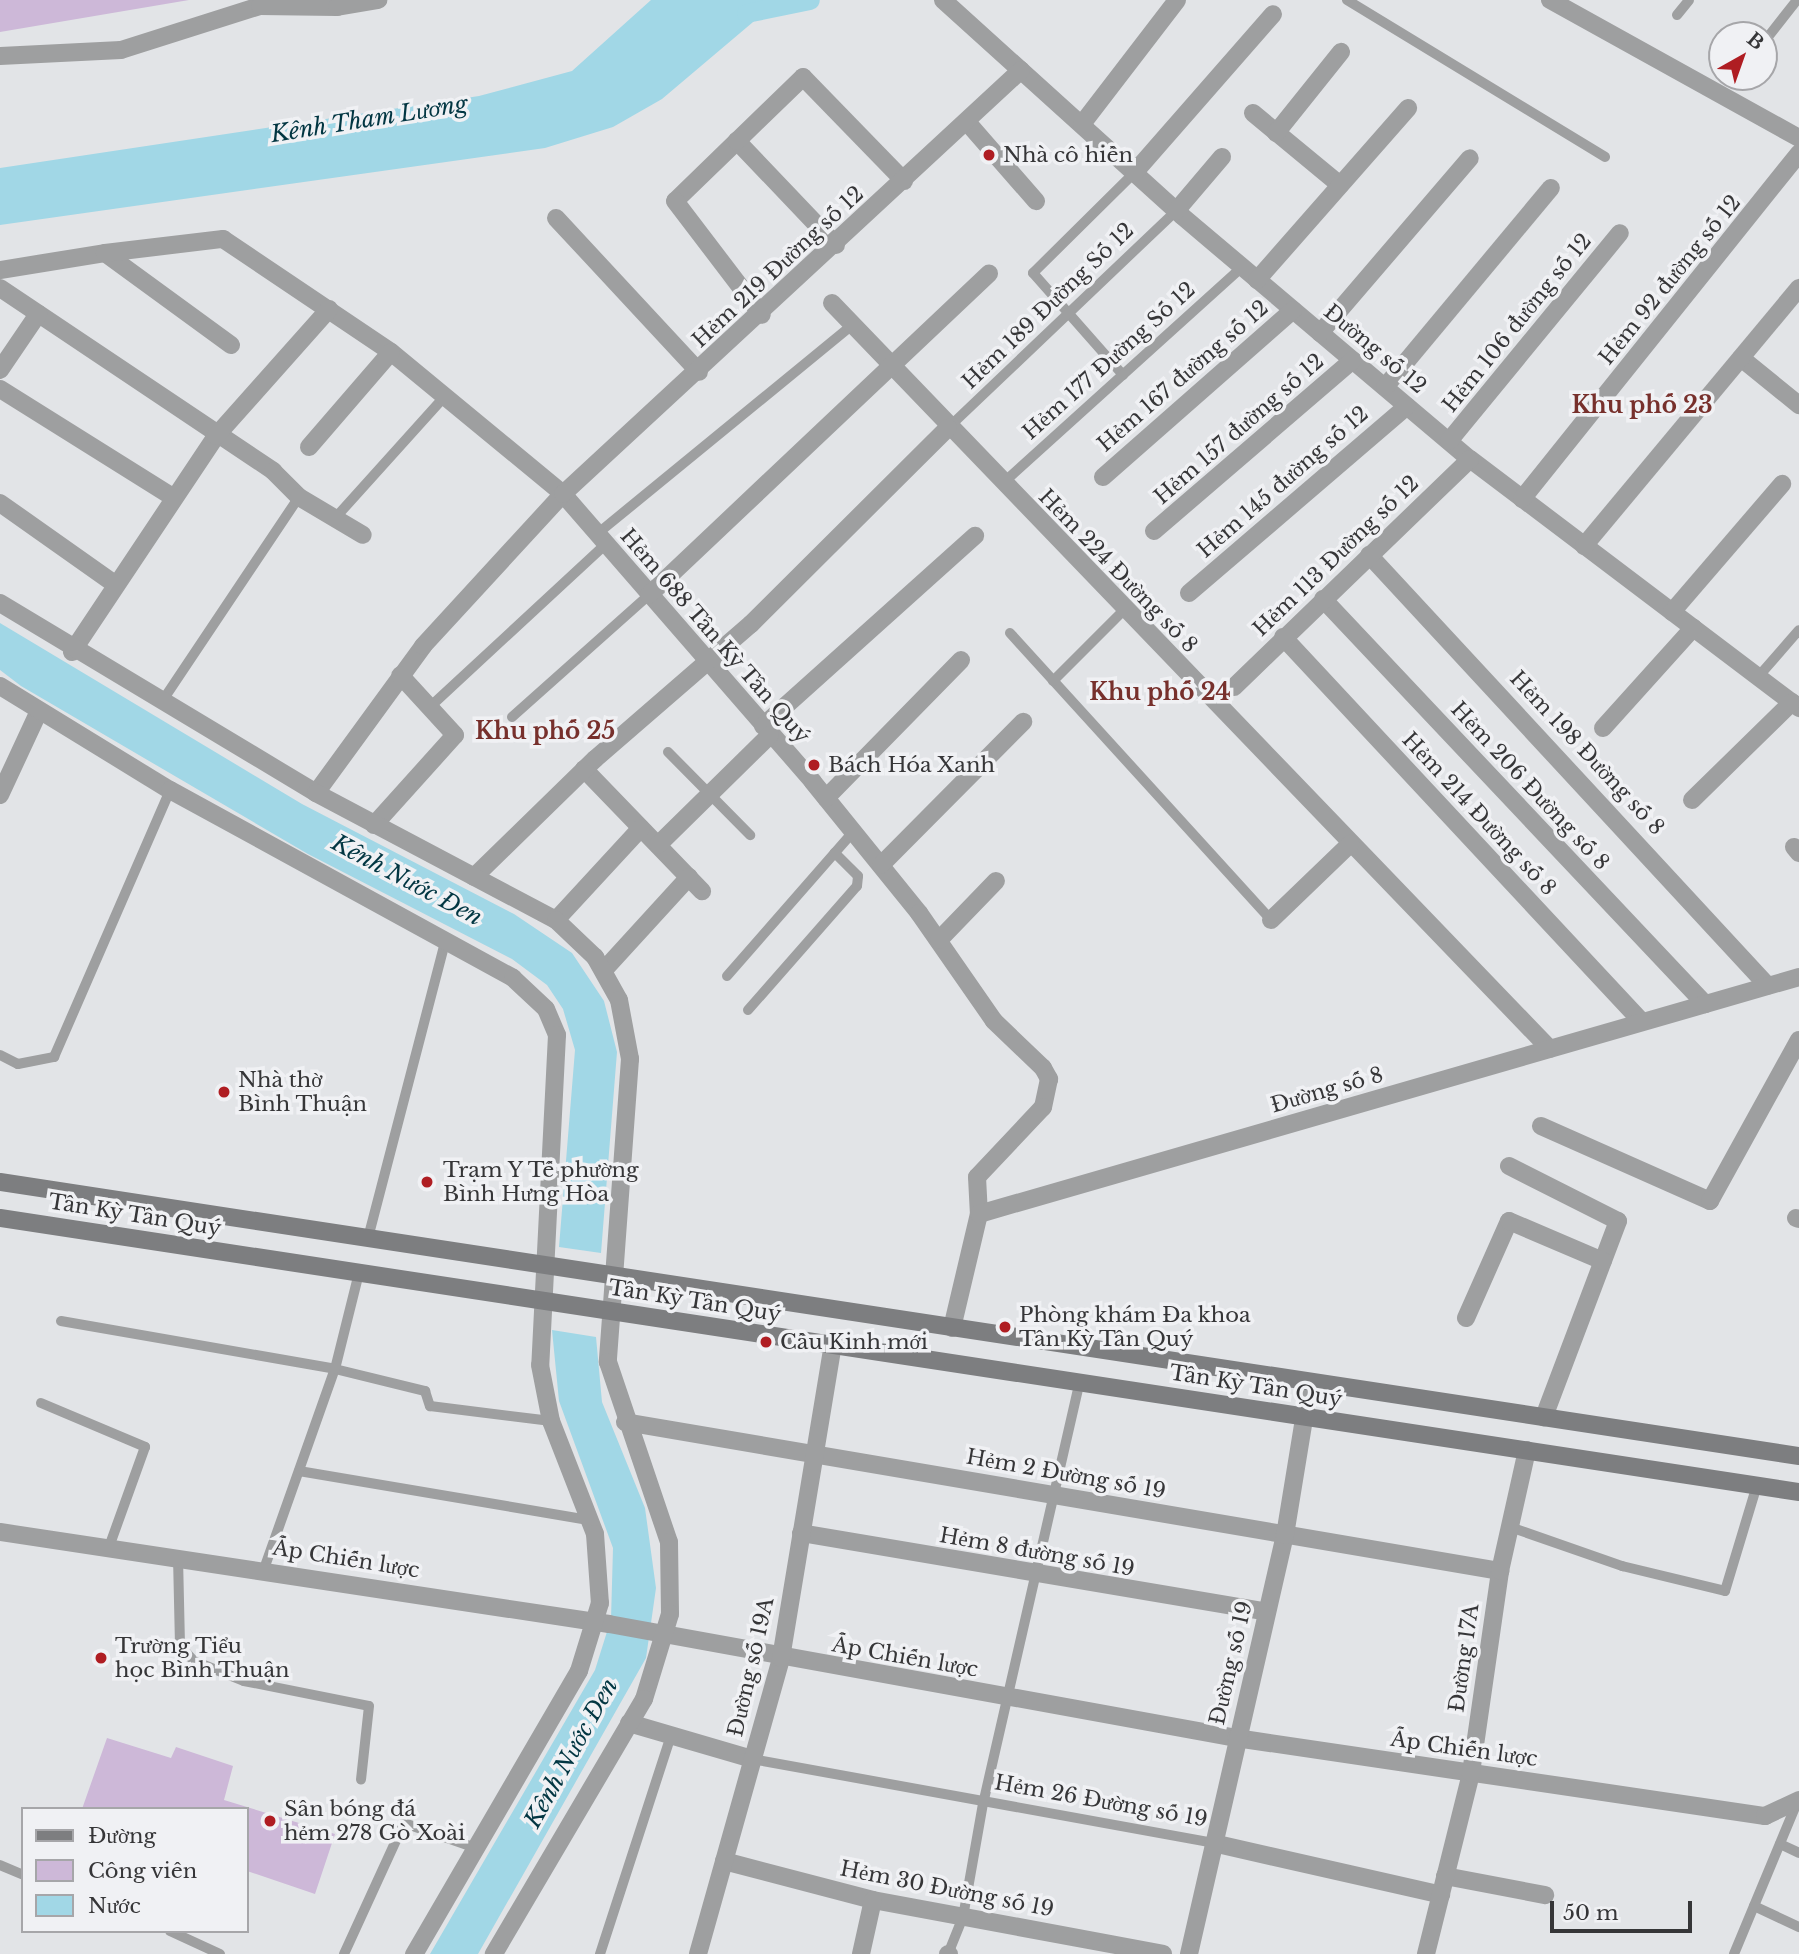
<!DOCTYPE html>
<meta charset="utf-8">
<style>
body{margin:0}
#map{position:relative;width:1799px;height:1954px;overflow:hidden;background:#e2e4e7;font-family:"Libre Baskerville",serif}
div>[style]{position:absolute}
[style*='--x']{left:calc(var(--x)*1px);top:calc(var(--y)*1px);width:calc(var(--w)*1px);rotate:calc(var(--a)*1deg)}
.green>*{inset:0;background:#cdb8d8}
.water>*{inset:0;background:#a1d7e6}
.canal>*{height:19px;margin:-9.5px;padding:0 9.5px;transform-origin:9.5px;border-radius:9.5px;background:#a1d7e6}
.service>*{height:10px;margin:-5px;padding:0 5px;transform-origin:5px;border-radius:5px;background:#9e9fa0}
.minor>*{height:18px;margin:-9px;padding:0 9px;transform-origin:9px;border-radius:9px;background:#9e9fa0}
.tertiary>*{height:18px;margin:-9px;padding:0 9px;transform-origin:9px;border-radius:9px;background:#9e9fa0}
.secondary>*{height:18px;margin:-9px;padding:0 9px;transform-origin:9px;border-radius:9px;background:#7d7e80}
.dots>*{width:19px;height:19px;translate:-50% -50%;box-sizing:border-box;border:4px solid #f0f1f4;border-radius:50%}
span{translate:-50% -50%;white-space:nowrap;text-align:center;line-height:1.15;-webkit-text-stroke:7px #f0f1f4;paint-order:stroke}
.poi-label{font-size:21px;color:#363638}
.left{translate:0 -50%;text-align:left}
.street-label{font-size:21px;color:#363638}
.water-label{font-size:23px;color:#023642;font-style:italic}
.neighbourhood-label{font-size:23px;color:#77302c;font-weight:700}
.legend{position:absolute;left:21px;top:1807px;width:228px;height:126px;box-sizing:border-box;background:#f0f1f4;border:2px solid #a6a6a9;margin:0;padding:9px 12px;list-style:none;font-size:21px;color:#363638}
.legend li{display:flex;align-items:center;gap:14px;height:35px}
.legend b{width:35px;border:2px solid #a6a6a9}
.north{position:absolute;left:1708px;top:21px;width:70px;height:70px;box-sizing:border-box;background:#f0f1f4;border:2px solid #a6a6a9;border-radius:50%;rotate:40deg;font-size:19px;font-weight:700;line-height:28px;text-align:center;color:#363638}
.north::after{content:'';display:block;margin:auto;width:24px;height:32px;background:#af1d22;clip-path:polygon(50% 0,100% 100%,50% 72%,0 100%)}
.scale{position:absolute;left:1550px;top:1901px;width:142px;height:32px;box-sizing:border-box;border:4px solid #363638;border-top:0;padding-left:9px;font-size:21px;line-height:24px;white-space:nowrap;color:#363638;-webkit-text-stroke:5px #f0f1f4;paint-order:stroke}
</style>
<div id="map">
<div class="green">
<div style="clip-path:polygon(0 0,189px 0,0 32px)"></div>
<div style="clip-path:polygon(107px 1738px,171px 1758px,176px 1747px,233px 1766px,224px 1800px,335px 1834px,315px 1894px,247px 1871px,247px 1809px,82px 1809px)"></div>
</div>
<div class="water">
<div style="clip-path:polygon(651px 0,779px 0,662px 99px,613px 127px,545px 148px,0 225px,0 168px,479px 96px,572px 71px)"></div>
<div style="clip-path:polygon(0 623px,302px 804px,514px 914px,572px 953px,604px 1001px,617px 1052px,601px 1253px,559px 1247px,575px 1050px,563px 1009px,547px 985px,512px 959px,308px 854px,21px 686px,0 670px)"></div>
<div style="clip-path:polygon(552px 1330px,596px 1337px,602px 1402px,645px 1508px,656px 1588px,646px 1658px,478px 1954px,430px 1954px,595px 1670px,611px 1619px,613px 1548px,559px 1401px)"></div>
</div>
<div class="canal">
<div style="--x:746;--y:13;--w:65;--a:-11.5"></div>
</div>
<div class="service">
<div style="--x:1347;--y:0;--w:302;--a:31.3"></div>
<div style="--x:1677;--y:15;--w:19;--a:-51"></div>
<div style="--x:1764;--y:42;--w:53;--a:-51.8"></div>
<div style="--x:1123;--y:375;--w:136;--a:-131.4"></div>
<div style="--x:1033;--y:273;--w:142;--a:-44.7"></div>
<div style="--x:948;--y:428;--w:315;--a:-43.6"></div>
<div style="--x:1002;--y:484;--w:324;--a:-42.1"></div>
<div style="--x:337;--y:516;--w:163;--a:-48"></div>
<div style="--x:597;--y:534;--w:330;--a:-39.3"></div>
<div style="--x:1010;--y:633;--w:388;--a:47.7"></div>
<div style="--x:1758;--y:677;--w:62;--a:-48.9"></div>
<div style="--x:1053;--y:681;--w:100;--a:-45"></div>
<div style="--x:161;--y:703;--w:248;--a:-56.2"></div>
<div style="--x:432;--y:705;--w:237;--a:-42.8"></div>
<div style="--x:512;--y:717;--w:183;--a:-41.7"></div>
<div style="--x:668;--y:752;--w:117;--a:45.3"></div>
<div style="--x:727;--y:976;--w:191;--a:-48.8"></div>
<div style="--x:748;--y:1010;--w:165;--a:-48.7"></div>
<div style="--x:857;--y:886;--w:10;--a:-84"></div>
<div style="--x:858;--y:876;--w:33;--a:-135"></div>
<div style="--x:0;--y:1055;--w:20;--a:27"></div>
<div style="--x:18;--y:1064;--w:37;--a:-11"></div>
<div style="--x:54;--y:1057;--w:291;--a:-66.5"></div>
<div style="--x:368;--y:1238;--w:306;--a:-75.4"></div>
<div style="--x:61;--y:1321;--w:278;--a:9.9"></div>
<div style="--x:335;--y:1369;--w:93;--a:13.7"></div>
<div style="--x:425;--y:1391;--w:16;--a:72"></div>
<div style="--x:430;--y:1406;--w:122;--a:7.1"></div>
<div style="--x:41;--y:1403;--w:113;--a:22.9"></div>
<div style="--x:145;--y:1447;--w:106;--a:109.8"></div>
<div style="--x:299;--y:1471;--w:295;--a:9.6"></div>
<div style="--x:1510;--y:1527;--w:119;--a:19.2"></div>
<div style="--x:1622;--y:1566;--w:106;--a:13.6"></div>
<div style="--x:1725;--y:1591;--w:111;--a:-73.2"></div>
<div style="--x:178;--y:1557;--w:89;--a:88.7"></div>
<div style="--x:180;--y:1646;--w:21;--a:47"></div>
<div style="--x:194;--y:1661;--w:54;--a:21.8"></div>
<div style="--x:244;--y:1681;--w:127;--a:11.3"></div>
<div style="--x:369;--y:1706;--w:74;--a:96.2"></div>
<div style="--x:264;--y:1569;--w:212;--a:-70.5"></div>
<div style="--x:335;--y:1369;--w:99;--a:-76"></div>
<div style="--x:752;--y:1759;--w:469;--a:10.3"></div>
<div style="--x:1780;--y:1844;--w:21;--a:25"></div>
<div style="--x:0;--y:1865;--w:25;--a:23"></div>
<div style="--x:1754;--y:1906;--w:50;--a:25"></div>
<div style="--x:170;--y:1931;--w:55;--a:24.7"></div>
<div style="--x:344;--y:1954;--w:144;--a:-65.4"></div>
<div style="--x:404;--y:1823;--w:73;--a:19.2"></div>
<div style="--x:600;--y:1954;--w:229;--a:-72"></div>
<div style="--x:948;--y:1954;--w:40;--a:-68"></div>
<div style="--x:963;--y:1917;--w:115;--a:-80"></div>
<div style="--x:983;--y:1804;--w:433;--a:-77.1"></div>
<div style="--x:1734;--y:1954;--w:164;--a:-67.4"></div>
</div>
<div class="minor">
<div style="--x:943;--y:0;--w:322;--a:42.1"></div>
<div style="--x:1182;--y:216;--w:377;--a:40.2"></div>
<div style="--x:1470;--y:459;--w:413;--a:37.1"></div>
<div style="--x:1550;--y:0;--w:285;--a:29"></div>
<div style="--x:0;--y:56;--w:121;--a:-2.8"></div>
<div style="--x:121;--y:50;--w:146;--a:-17.6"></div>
<div style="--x:260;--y:6;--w:77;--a:0.7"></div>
<div style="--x:337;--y:7;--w:42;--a:-9.7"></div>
<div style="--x:1253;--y:113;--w:113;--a:39.6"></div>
<div style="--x:967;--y:122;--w:105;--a:48.9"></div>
<div style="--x:1082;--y:124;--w:156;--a:-52.5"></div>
<div style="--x:1276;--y:133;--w:104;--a:-51.3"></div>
<div style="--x:737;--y:141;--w:86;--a:135.9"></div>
<div style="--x:675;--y:201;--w:143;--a:52.7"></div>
<div style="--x:1134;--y:173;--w:211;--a:-48.8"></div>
<div style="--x:1176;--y:211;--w:71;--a:-49.6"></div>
<div style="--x:556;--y:218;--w:210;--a:47.1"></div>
<div style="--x:836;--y:245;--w:144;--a:-133.6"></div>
<div style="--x:737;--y:141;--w:92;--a:-44.1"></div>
<div style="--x:803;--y:77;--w:145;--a:45.8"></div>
<div style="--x:0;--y:270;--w:106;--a:-9.2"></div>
<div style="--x:1257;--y:280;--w:229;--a:-48.7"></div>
<div style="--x:0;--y:288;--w:329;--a:33.8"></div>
<div style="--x:273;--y:471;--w:37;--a:45"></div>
<div style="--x:299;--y:497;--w:74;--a:30.7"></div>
<div style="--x:832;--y:303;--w:1035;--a:46.1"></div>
<div style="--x:1320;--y:333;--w:230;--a:-49.4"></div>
<div style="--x:231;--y:345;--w:156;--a:-143.9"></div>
<div style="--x:105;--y:253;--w:119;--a:-6.8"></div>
<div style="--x:223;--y:239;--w:202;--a:33.9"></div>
<div style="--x:391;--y:352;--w:223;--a:39.5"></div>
<div style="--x:563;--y:494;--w:381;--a:49"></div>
<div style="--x:813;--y:782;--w:169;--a:51"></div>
<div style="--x:919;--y:913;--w:131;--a:55.2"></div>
<div style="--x:994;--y:1021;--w:68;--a:43.8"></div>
<div style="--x:1043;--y:1068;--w:13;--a:61"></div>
<div style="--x:1049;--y:1079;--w:29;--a:102"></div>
<div style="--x:1043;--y:1107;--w:96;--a:133.3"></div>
<div style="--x:977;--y:1177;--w:37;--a:87"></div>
<div style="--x:1741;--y:358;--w:75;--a:39"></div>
<div style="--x:0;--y:370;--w:68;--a:-55.8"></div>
<div style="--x:1385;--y:387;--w:259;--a:-50.2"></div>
<div style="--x:0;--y:389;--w:202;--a:32"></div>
<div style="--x:1449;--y:441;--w:269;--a:-50.6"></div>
<div style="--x:309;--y:447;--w:125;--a:-49.2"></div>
<div style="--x:1103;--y:477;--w:253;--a:-41.3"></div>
<div style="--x:1522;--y:499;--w:443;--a:-51.3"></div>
<div style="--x:0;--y:503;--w:141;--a:35.2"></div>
<div style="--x:1154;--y:531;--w:262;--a:-40.7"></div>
<div style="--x:1584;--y:546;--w:336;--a:-50.2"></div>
<div style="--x:1369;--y:555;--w:587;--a:47.21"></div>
<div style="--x:1189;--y:593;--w:287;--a:-40.6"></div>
<div style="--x:649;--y:595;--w:468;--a:-43.4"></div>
<div style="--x:1323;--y:599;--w:557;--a:46.67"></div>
<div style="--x:1672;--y:612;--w:169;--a:-49.3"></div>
<div style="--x:1283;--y:637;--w:526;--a:47"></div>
<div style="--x:72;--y:652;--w:260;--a:-56.3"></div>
<div style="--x:216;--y:436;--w:170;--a:-48.3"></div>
<div style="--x:1234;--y:687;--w:328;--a:-44"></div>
<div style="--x:763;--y:726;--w:285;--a:-41.9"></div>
<div style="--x:1603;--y:728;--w:135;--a:-48"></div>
<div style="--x:584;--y:769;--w:170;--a:46"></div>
<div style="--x:316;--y:793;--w:182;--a:-53.9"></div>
<div style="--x:423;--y:646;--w:207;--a:-47.4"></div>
<div style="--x:563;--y:494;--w:624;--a:-42.79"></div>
<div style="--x:0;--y:795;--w:90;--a:-65.1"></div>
<div style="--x:826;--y:798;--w:193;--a:-45.6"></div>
<div style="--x:1692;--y:800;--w:140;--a:-44.4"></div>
<div style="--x:374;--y:825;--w:121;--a:-48"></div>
<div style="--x:455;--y:735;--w:81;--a:-132.5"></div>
<div style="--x:658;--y:845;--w:157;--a:-44.5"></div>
<div style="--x:1794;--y:847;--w:8;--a:50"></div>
<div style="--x:881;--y:865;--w:202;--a:-45.2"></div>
<div style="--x:474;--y:877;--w:169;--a:-44.3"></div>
<div style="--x:595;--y:759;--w:206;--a:-40.9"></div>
<div style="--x:751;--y:624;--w:278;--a:-44.9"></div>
<div style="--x:556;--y:920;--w:125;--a:-47.3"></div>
<div style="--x:1271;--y:920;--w:110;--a:-43.9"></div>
<div style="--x:939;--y:940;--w:82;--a:-46"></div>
<div style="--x:604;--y:970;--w:126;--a:-47.6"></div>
<div style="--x:1541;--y:1126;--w:185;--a:23.9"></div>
<div style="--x:1710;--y:1201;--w:184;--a:-61.1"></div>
<div style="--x:1509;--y:1166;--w:122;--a:26.8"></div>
<div style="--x:1618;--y:1221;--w:210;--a:110.7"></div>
<div style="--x:1796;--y:1218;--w:3;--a:18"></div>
<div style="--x:1466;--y:1318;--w:106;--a:-66.1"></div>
<div style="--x:1509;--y:1221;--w:102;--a:23.1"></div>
<div style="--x:952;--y:1328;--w:117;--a:-76.7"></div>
<div style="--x:979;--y:1214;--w:854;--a:-16.12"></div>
<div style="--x:625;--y:1422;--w:888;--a:9.66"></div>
<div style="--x:0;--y:1532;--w:616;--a:8.59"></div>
<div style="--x:609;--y:1624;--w:637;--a:10.3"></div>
<div style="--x:1236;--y:1738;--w:535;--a:8.39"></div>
<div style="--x:1765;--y:1816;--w:38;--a:-25"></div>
<div style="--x:801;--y:1533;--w:472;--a:9.6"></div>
<div style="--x:629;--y:1723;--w:128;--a:16.3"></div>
<div style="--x:1213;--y:1843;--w:234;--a:12.8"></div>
<div style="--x:724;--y:1861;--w:154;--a:14.7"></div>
<div style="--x:873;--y:1900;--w:295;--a:10.5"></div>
<div style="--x:1445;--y:1876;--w:102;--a:10.8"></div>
<div style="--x:698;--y:1954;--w:307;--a:-74.3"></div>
<div style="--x:781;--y:1658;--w:317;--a:-80.6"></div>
<div style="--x:861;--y:1954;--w:55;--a:-77.5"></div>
<div style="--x:948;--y:1954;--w:1;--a:0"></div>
<div style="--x:1189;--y:1954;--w:430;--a:-77.1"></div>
<div style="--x:1285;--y:1535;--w:155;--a:-80.7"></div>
<div style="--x:1426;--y:1954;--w:187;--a:-76"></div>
<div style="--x:1471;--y:1773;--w:204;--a:-81.8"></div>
<div style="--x:1500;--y:1571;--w:124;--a:-77.4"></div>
</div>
<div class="tertiary">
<div style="--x:0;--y:603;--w:369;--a:31"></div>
<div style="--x:316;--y:793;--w:272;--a:27.9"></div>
<div style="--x:556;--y:920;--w:54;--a:43.5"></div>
<div style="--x:595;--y:957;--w:49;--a:60.8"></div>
<div style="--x:619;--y:1000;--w:60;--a:79.4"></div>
<div style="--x:630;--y:1059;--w:304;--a:94.2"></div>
<div style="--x:608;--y:1362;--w:190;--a:71.3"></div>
<div style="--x:669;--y:1542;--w:72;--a:89.2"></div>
<div style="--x:670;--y:1614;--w:89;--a:107"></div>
<div style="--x:644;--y:1699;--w:296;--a:120.5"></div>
<div style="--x:0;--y:686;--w:199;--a:31.5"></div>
<div style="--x:170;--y:790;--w:391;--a:28.7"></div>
<div style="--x:513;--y:978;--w:45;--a:43.2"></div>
<div style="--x:546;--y:1009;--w:28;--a:67"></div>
<div style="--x:557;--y:1035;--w:330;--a:92.9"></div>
<div style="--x:540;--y:1365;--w:57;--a:78.9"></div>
<div style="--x:551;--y:1421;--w:121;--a:68.7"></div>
<div style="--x:595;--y:1534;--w:69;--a:85.9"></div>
<div style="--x:600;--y:1603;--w:71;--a:107.2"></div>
<div style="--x:579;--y:1671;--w:328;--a:120.2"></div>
</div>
<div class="secondary">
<div style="--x:0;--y:1182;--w:1820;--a:8.66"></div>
<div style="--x:0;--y:1218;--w:1820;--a:8.66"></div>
</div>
<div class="dots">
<div style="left:989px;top:155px;background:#af1d22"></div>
<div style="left:814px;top:765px;background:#af1d22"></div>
<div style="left:224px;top:1092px;background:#af1d22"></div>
<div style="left:427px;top:1182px;background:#af1d22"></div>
<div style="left:1005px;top:1327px;background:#af1d22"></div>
<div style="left:766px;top:1342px;background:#af1d22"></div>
<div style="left:101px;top:1658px;background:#af1d22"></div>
<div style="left:270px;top:1821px;background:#af1d22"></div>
</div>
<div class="poi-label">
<span class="left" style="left:1003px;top:155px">Nhà cô hiền</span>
<span class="left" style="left:828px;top:765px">Bách Hóa Xanh</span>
<span class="left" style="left:238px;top:1092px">Nhà thờ<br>Bình Thuận</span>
<span class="left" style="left:443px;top:1182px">Trạm Y Tế phường<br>Bình Hưng Hòa</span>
<span class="left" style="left:1019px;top:1327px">Phòng khám Đa khoa<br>Tân Kỳ Tân Quý</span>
<span class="left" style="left:780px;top:1342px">Cầu Kinh mới</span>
<span class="left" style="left:115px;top:1658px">Trường Tiểu<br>học Bình Thuận</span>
<span class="left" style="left:284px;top:1821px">Sân bóng đá<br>hẻm 278 Gò Xoài</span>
</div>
<div class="street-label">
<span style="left:778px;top:267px;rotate:-43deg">Hẻm 219 Đường số 12</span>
<span style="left:1670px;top:280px;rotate:-51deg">Hẻm 92 đường số 12</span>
<span style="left:1048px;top:306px;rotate:-44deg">Hẻm 189 Đường Số 12</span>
<span style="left:1517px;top:323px;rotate:-51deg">Hẻm 106 đường số 12</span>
<span style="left:1375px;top:349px;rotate:40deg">Đường số 12</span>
<span style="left:1109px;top:361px;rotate:-42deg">Hẻm 177 Đường Số 12</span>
<span style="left:1183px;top:376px;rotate:-41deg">Hẻm 167 đường số 12</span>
<span style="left:1239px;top:429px;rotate:-41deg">Hẻm 157 đường số 12</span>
<span style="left:1283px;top:482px;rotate:-41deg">Hẻm 145 đường số 12</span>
<span style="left:1336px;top:556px;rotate:-44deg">Hẻm 113 Đường số 12</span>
<span style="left:1118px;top:571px;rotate:46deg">Hẻm 224 Đường số 8</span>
<span style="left:715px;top:636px;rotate:49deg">Hẻm 688 Tân Kỳ Tân Quý</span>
<span style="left:1587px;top:753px;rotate:47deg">Hẻm 198 Đường số 8</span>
<span style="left:1530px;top:786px;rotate:47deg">Hẻm 206 Đường số 8</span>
<span style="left:1479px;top:814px;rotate:47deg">Hẻm 214 Đường số 8</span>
<span style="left:1327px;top:1090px;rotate:-16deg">Đường số 8</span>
<span style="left:135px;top:1215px;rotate:9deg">Tân Kỳ Tân Quý</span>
<span style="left:695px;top:1301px;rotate:9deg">Tân Kỳ Tân Quý</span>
<span style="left:1256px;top:1386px;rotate:9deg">Tân Kỳ Tân Quý</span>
<span style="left:1066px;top:1474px;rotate:10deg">Hẻm 2 Đường số 19</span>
<span style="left:1037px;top:1552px;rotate:10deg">Hẻm 8 đường số 19</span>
<span style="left:346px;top:1559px;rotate:9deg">Ấp Chiến lược</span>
<span style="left:905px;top:1657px;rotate:10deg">Ấp Chiến lược</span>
<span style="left:1464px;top:1658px;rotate:-82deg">Đường 17A</span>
<span style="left:1231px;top:1663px;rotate:-77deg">Đường số 19</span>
<span style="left:751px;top:1667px;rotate:-77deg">Đường số 19A</span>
<span style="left:1464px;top:1749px;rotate:8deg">Ấp Chiến lược</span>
<span style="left:1101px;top:1801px;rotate:10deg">Hẻm 26 Đường số 19</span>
<span style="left:947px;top:1889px;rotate:11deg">Hẻm 30 Đường số 19</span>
</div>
<div class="water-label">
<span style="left:369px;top:119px;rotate:-9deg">Kênh Tham Lương</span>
<span style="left:407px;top:880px;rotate:28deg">Kênh Nước Đen</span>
<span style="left:571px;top:1753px;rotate:-61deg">Kênh Nước Đen</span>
</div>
<div class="neighbourhood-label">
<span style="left:1642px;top:405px">Khu phố 23</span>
<span style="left:1160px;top:692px">Khu phố 24</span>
<span style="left:545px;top:731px">Khu phố 25</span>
</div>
<ul class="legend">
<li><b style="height:9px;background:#7d7e80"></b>Đường</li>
<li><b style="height:19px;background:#cdb8d8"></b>Công viên</li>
<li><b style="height:19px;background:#a1d7e6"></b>Nước</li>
</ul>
<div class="north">B</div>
<div class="scale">50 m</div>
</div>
